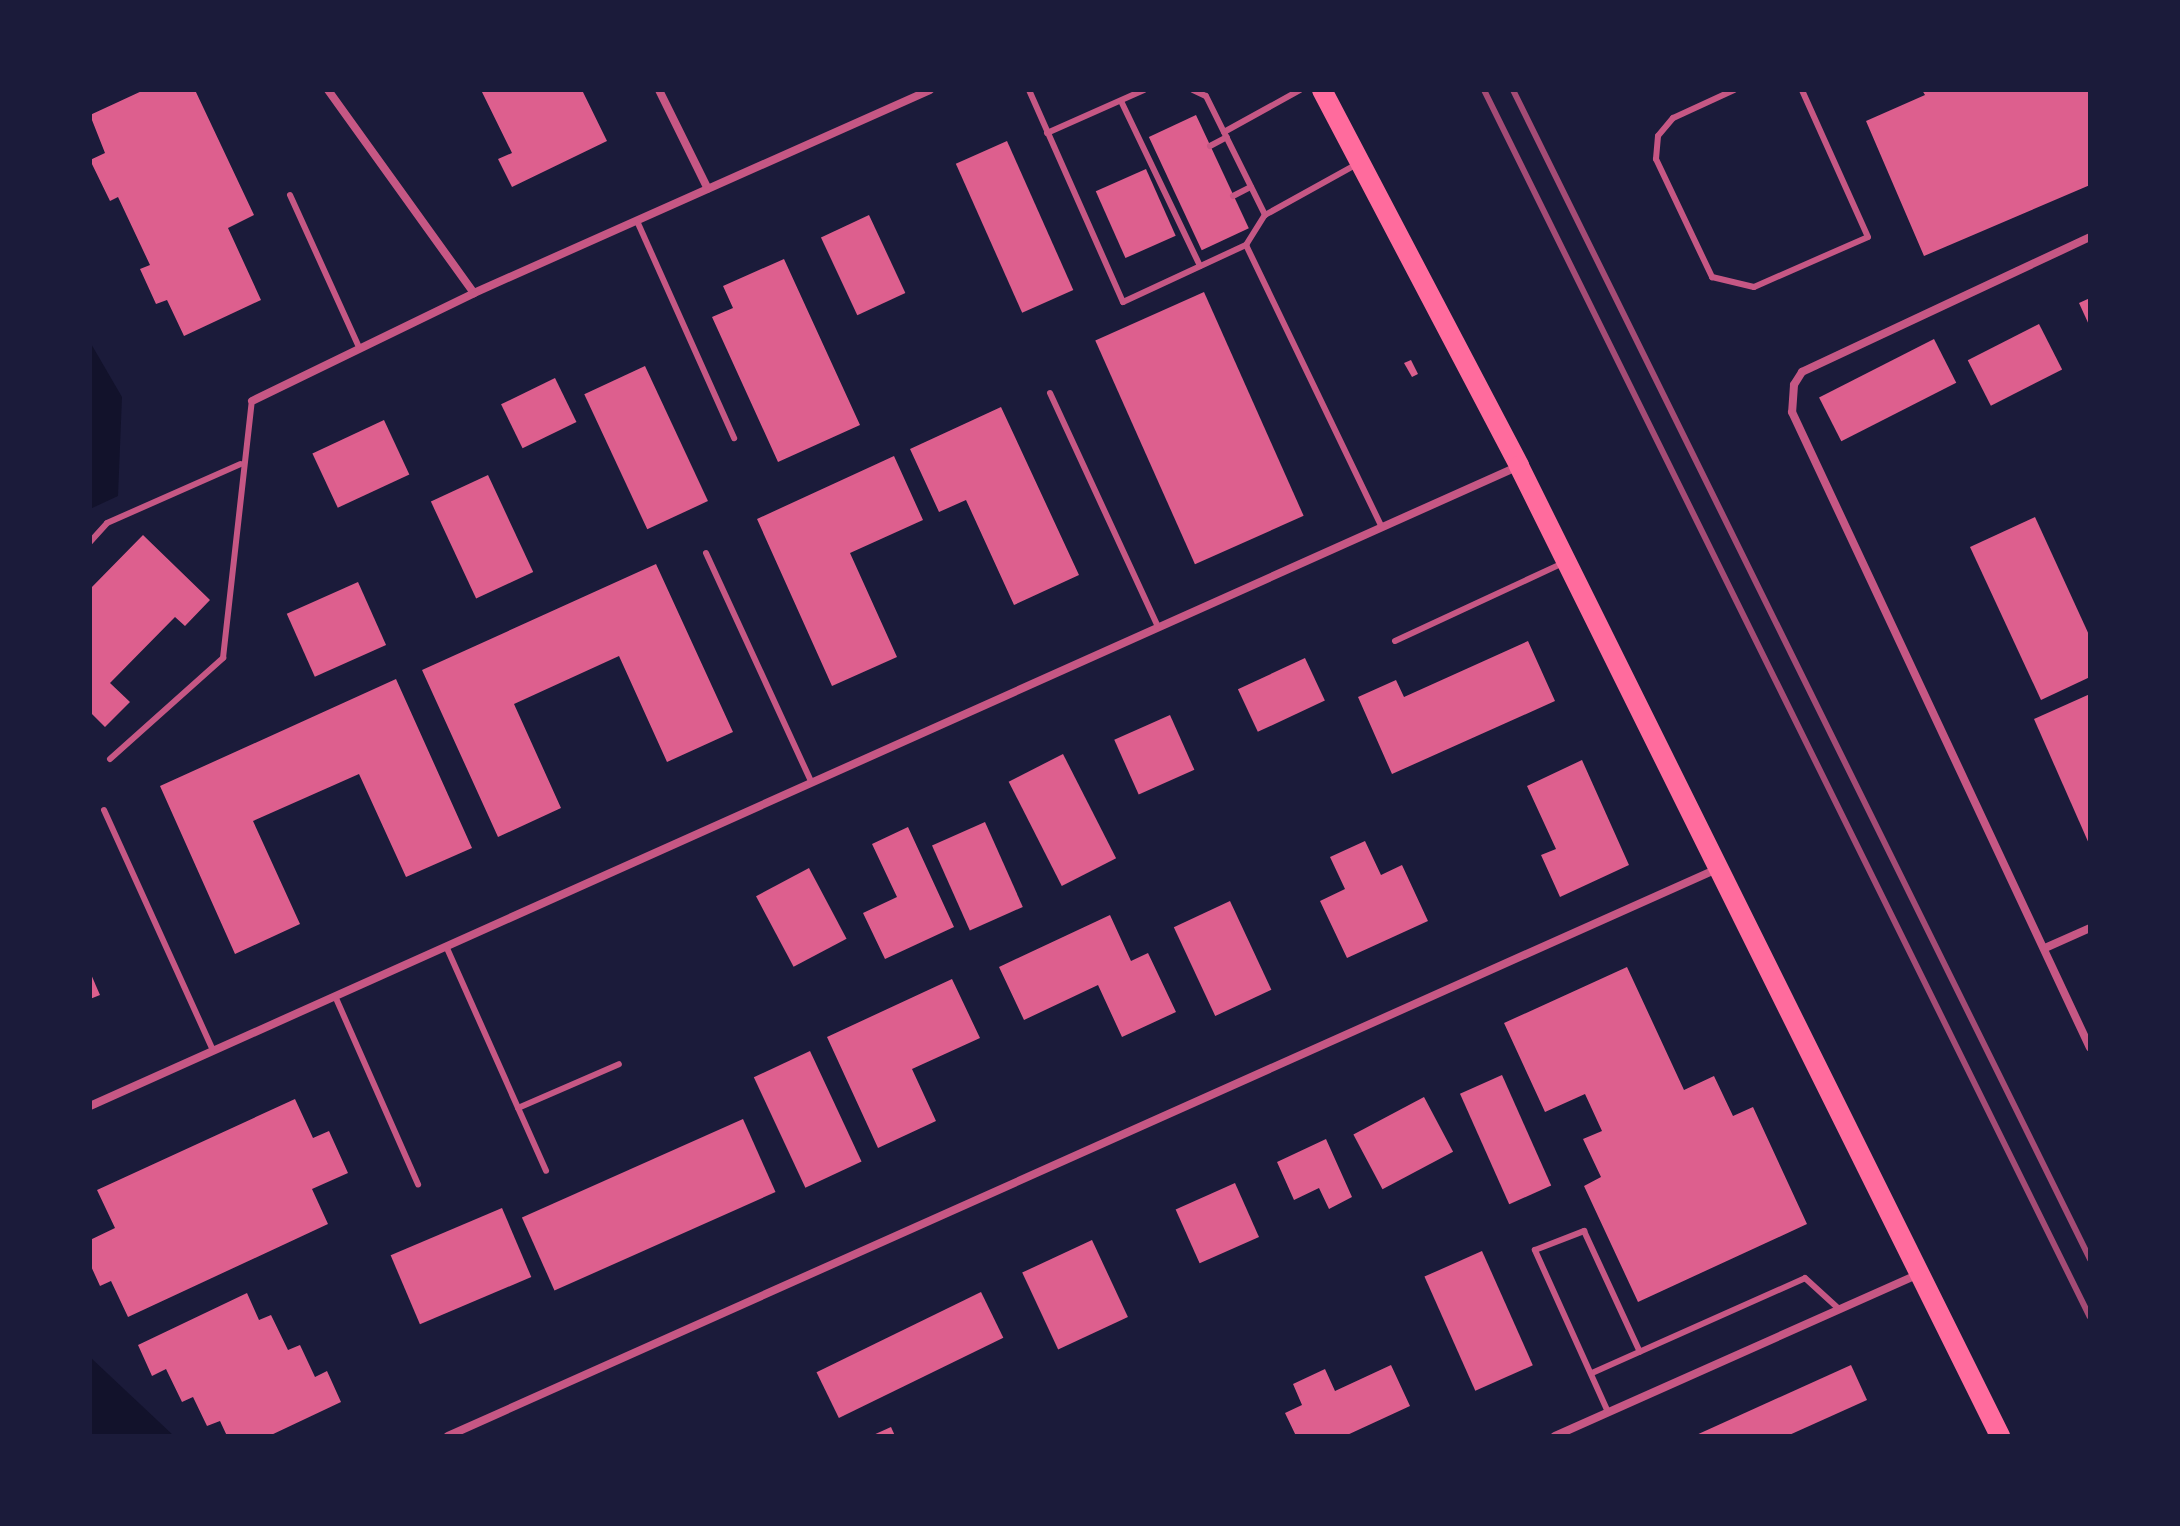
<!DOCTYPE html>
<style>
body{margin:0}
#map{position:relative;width:2180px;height:1526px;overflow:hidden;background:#1b1b3a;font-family:"IBM Plex Sans",sans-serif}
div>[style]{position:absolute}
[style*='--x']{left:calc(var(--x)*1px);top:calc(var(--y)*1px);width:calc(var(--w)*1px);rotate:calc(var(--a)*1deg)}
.water>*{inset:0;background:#12122b}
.building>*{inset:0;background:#dd5f8e;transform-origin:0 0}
.service>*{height:6px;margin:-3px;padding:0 3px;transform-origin:3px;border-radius:3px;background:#c65784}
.minor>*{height:8px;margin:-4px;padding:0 4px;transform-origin:4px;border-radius:4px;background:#c65784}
.primary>*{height:20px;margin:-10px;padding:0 10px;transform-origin:10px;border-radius:10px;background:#ff6b9d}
.rail>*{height:6px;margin:-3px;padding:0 3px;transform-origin:3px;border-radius:3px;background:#a44b75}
span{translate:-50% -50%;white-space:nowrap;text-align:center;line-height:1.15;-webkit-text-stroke:8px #1b1b3a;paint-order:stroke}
.frame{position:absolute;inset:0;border:92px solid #1b1b3a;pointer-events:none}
</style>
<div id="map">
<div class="water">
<div style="clip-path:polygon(90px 342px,122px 397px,118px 496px,90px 509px)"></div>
<div style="clip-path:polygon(90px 1357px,174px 1436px,90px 1436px)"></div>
</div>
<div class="building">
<div style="clip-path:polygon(144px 90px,195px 90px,254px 215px,228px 228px,261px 300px,184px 336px,167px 300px,156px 304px,140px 269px,150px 265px,118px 197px,110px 201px,90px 160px,105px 153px,90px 115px)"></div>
<div style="clip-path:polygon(481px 90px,582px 90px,607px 141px,512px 187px,498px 159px,512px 153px)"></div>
<div style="clip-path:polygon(1922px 90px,2090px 90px,2090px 185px,1924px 256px,1866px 121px,1925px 95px)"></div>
<div style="left:1196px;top:115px;width:125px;height:52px;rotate:65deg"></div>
<div style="left:1007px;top:141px;width:163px;height:56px;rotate:66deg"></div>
<div style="left:1146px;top:169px;width:73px;height:55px;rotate:66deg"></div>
<div style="left:869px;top:215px;width:86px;height:53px;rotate:65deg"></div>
<div style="clip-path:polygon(784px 259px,860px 425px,778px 462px,712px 317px,733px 308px,723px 286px)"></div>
<div style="left:1204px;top:292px;width:245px;height:119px;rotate:66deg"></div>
<div style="clip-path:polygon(2090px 298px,2090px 327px,2079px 303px)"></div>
<div style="left:2039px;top:324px;width:51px;height:80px;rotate:63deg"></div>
<div style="left:1934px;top:339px;width:49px;height:129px;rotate:63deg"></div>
<div style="clip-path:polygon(1411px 360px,1418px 374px,1412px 377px,1404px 363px)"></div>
<div style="left:645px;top:366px;width:149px;height:67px;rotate:65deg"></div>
<div style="left:555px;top:378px;width:49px;height:60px;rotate:64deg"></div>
<div style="clip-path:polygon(1001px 407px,1079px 575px,1014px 605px,966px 500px,939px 512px,910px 449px)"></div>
<div style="left:384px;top:420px;width:60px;height:79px;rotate:65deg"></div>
<div style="clip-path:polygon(894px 456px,923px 520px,850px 553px,897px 657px,832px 686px,757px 519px)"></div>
<div style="left:488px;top:475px;width:107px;height:63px;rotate:65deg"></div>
<div style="clip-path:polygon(2035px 517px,2090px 637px,2090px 677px,2041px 700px,1970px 547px)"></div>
<div style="clip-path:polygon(143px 535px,210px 600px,185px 626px,175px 617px,110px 683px,130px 702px,105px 727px,90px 712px,90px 589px)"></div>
<div style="clip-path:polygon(656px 564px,733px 732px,667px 762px,619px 656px,514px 704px,561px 808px,498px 837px,422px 670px)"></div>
<div style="left:358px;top:582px;width:69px;height:78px;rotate:66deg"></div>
<div style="clip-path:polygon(1528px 641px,1555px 701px,1392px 774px,1358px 697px,1396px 680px,1404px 697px)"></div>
<div style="left:1305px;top:658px;width:47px;height:74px;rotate:65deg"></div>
<div style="clip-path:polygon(396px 679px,472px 848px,406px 877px,359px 774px,253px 821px,300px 924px,235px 954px,160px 786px)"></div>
<div style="clip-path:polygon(2090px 694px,2090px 846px,2034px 719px)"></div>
<div style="left:1170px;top:715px;width:60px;height:61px;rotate:66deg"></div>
<div style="left:1063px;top:754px;width:117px;height:61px;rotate:63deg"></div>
<div style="clip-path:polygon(1582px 760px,1629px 865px,1560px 897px,1541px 855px,1556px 849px,1527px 786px)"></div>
<div style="left:985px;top:822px;width:93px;height:58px;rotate:66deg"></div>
<div style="clip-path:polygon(908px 827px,954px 927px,885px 959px,863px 913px,897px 897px,872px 844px)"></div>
<div style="clip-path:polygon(1365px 841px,1381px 875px,1402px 865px,1428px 921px,1347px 958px,1320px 901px,1345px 889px,1330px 857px)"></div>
<div style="left:809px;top:868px;width:80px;height:60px;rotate:62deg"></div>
<div style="left:1230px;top:901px;width:98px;height:62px;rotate:65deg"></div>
<div style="clip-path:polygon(1110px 915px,1131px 961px,1148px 953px,1176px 1012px,1122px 1037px,1098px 985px,1024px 1020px,999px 967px)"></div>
<div style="clip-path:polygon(1627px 967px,1684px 1090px,1714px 1076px,1733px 1116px,1753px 1107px,1807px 1224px,1638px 1302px,1584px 1186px,1601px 1177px,1583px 1139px,1602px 1131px,1585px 1094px,1545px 1112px,1504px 1023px)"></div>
<div style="clip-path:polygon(90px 972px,100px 995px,90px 999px)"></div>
<div style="clip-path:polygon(952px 979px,980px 1038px,912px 1069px,936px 1121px,878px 1148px,827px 1037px)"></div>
<div style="left:810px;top:1051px;width:122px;height:62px;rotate:65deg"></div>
<div style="left:1502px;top:1075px;width:121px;height:46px;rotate:66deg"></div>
<div style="left:1424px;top:1097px;width:62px;height:80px;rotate:62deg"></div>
<div style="clip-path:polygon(295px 1099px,313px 1138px,329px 1131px,348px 1173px,312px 1189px,328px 1224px,128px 1317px,111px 1281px,100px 1286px,90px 1264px,90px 1240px,115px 1228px,97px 1190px)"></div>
<div style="left:743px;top:1119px;width:80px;height:242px;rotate:66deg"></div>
<div style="clip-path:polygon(1326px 1139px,1352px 1197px,1329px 1209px,1319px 1188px,1294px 1200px,1277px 1162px)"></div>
<div style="left:1235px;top:1183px;width:59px;height:65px;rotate:66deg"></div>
<div style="left:502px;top:1208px;width:75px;height:121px;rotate:67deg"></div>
<div style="left:1092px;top:1240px;width:85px;height:77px;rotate:65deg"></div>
<div style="left:1482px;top:1251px;width:125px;height:63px;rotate:66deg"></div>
<div style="left:981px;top:1292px;width:51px;height:183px;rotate:64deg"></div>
<div style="clip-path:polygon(247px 1293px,259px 1320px,271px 1315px,288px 1350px,300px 1345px,315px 1377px,327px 1371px,341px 1402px,269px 1436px,227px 1436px,220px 1421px,207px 1426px,193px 1397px,182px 1402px,166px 1369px,152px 1376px,138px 1345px)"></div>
<div style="clip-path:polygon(1391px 1365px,1410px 1406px,1345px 1436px,1296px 1436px,1285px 1413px,1302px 1405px,1293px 1384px,1325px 1369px,1335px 1391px)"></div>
<div style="clip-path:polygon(1851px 1365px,1867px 1400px,1787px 1436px,1694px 1436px)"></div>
<div style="clip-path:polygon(891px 1427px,895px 1436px,871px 1436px)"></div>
</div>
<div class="service">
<div style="--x:1029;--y:90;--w:232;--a:66.1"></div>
<div style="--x:1123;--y:302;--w:136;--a:-24.9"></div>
<div style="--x:1246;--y:245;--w:36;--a:-58"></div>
<div style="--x:1265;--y:215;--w:105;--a:-29"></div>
<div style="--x:1193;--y:90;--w:14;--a:25"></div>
<div style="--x:1206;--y:96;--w:133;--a:63.6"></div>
<div style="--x:1734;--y:90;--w:67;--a:155.3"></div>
<div style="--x:1673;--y:118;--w:23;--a:130"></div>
<div style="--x:1658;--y:136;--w:23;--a:95"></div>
<div style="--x:1656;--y:159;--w:131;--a:64.6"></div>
<div style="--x:1712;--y:277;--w:43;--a:13.4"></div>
<div style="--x:1754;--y:287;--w:124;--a:-23.7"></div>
<div style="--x:1868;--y:237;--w:161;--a:-114.2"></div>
<div style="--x:1121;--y:101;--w:183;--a:64.4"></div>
<div style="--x:1224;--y:132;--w:87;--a:-28.9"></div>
<div style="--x:1047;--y:133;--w:106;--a:-23.9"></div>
<div style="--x:1210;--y:146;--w:19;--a:-28"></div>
<div style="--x:290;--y:195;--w:169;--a:65.6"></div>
<div style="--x:1233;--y:196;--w:20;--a:-27"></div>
<div style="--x:637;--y:221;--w:238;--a:65.9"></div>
<div style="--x:1246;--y:245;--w:313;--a:64.3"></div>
<div style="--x:1050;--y:393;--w:258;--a:65.2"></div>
<div style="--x:90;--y:542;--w:25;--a:-48"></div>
<div style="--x:107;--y:523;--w:146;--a:-23.8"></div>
<div style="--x:706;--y:553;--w:253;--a:65.3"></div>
<div style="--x:1395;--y:641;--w:185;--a:-24.9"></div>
<div style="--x:110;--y:759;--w:152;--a:-41.8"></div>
<div style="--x:223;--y:658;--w:259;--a:-83.6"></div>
<div style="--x:104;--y:810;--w:264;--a:65.6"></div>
<div style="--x:446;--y:946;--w:246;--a:66"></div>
<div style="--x:335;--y:996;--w:206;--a:66.2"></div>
<div style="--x:518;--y:1108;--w:110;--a:-23.5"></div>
<div style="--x:1592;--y:1373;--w:233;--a:-24"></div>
<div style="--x:1805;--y:1278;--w:46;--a:42.4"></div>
<div style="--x:1608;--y:1412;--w:178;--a:-114.3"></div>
<div style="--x:1535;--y:1250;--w:53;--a:-21.2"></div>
<div style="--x:1584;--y:1231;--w:133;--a:65.2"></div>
</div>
<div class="minor">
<div style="--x:328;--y:90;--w:250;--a:54.3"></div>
<div style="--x:659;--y:90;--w:110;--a:63.7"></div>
<div style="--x:2090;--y:237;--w:318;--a:154.9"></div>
<div style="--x:1802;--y:372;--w:15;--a:122"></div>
<div style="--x:1794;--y:385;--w:27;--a:94"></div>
<div style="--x:1792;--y:412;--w:702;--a:64.89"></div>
<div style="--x:252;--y:401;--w:247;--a:-25.9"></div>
<div style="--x:474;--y:293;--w:499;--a:-24"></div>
<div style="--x:2045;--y:948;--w:49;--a:-24"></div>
<div style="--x:90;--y:1106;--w:1566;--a:-24.13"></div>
<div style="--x:448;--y:1436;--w:1392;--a:-24.08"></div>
<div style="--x:1555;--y:1436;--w:398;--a:-24"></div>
</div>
<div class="primary">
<div style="--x:1322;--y:90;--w:424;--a:62.3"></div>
<div style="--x:1519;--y:466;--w:1083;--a:63.62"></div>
</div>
<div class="rail">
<div style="--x:1484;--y:90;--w:1368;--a:63.72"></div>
<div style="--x:1513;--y:90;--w:1304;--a:63.73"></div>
</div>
<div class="frame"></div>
</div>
